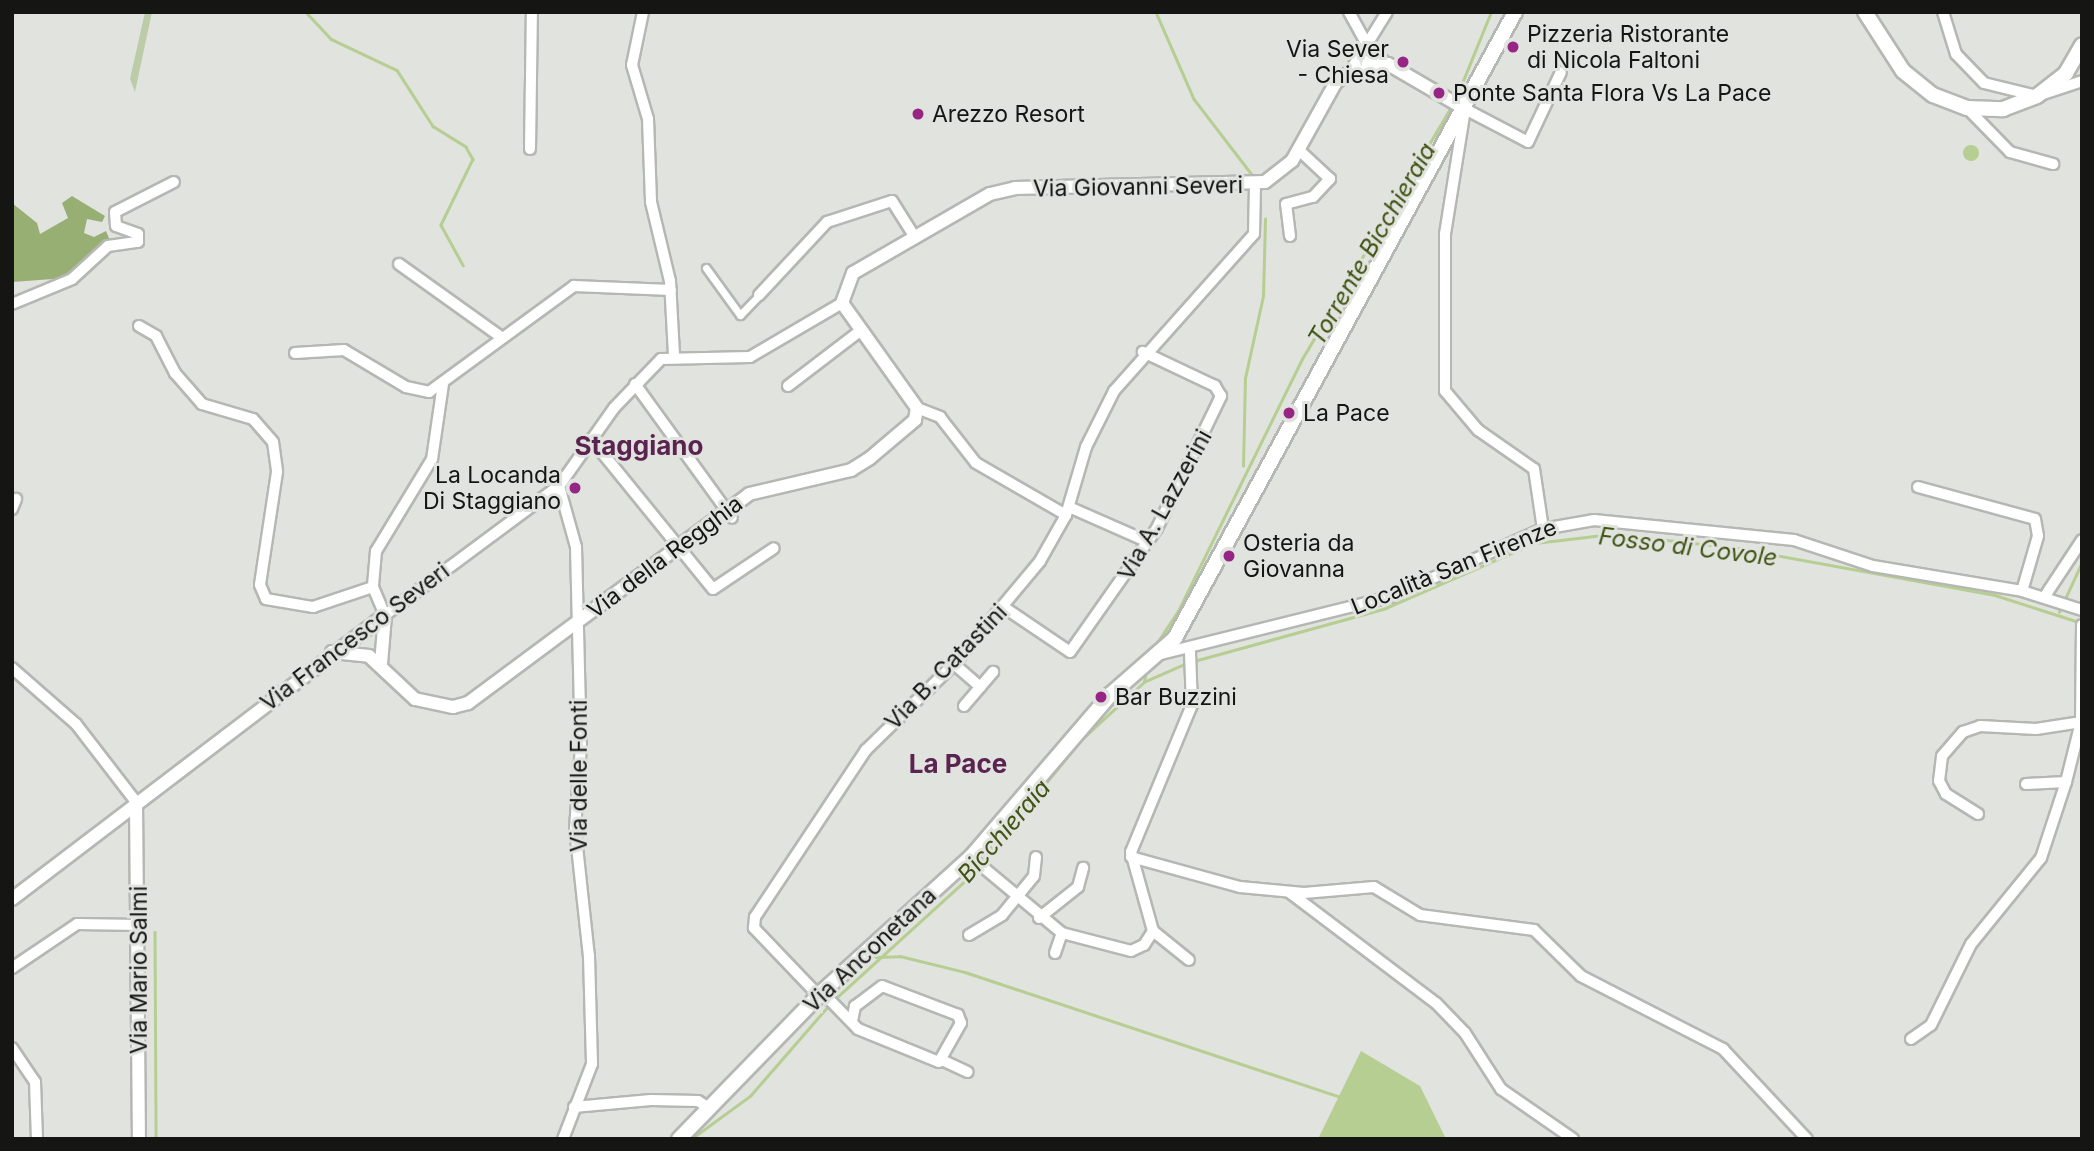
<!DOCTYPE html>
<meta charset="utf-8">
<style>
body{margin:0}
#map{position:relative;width:2094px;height:1151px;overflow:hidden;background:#e1e3df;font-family:Inter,sans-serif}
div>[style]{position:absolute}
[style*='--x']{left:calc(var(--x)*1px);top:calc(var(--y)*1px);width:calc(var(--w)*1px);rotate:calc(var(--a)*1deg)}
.green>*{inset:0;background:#bdcca8}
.forest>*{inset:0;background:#98af74}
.water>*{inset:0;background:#b6ce91}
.round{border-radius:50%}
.stream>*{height:2.5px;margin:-1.25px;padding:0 1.25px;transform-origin:1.25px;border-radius:1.25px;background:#b6ce91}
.roads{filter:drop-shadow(2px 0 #b5b7b3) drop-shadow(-2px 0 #b5b7b3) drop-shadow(0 2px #b5b7b3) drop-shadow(0 -2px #b5b7b3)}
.pedestrian>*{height:7px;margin:-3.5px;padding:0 3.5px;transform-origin:3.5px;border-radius:3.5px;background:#fff}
.minor>*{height:10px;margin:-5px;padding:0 5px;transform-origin:5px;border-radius:5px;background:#fff}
.tertiary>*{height:12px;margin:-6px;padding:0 6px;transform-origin:6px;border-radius:6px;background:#fff}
.secondary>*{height:14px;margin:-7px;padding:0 7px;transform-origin:7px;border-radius:7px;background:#fff}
.dots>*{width:19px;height:19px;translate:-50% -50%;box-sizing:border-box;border:4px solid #e1e3df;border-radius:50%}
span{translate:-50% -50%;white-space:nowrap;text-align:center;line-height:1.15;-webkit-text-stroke:6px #e1e3df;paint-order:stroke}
.poi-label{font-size:23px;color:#151514}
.left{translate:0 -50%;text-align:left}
.right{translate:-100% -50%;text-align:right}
.street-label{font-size:23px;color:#151514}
.water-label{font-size:24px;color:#405413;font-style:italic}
.quarter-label{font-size:26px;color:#5b2450;font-weight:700}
.frame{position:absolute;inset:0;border:14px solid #151514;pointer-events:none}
</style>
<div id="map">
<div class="green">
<div style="clip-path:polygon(145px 12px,152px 12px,135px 92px,130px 79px)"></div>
</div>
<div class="forest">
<div style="clip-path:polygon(72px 196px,105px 216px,102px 222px,87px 219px,84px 233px,94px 237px,106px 231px,111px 243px,67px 278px,12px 282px,12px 203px,37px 223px,40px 234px,68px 218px,62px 203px)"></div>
</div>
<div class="water">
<div class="round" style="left:1963px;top:145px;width:16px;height:16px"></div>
<div style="clip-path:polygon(1361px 1051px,1420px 1086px,1446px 1139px,1318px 1139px)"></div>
</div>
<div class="stream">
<div style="--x:306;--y:12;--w:37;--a:47"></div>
<div style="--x:331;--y:39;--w:73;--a:25.2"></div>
<div style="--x:397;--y:70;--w:67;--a:57.3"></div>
<div style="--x:433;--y:126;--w:39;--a:32"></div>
<div style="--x:466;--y:147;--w:14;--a:60"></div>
<div style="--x:473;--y:159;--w:73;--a:115.9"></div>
<div style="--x:441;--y:225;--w:46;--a:61.2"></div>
<div style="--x:1156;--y:12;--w:95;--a:66.4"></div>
<div style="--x:1194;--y:99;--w:97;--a:52.5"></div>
<div style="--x:1456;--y:98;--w:93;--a:-67.9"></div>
<div style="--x:1243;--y:466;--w:88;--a:-88.7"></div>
<div style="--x:1245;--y:378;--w:84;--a:-77.6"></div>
<div style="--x:1263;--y:296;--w:77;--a:-88.5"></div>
<div style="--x:2059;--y:612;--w:55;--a:-65.3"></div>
<div style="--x:1153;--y:649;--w:45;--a:-56.7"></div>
<div style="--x:1178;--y:611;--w:281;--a:-63.8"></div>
<div style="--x:1302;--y:359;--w:293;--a:-59.4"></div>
<div style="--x:1194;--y:661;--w:199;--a:-15.4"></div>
<div style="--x:1386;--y:608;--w:163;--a:-23.6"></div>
<div style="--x:1535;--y:543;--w:79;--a:-6.6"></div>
<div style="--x:1613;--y:534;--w:125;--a:6.4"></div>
<div style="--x:1737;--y:548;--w:262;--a:10.3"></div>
<div style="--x:1995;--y:595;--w:91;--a:17.8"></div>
<div style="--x:1146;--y:681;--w:45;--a:-23.7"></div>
<div style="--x:155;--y:932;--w:207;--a:89.7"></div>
<div style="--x:876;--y:957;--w:24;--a:-2"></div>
<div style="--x:900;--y:956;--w:67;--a:13.8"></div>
<div style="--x:965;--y:972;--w:395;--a:18.4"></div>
<div style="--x:835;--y:999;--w:178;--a:-42.3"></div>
<div style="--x:967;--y:879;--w:181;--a:-50.6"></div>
<div style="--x:1082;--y:739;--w:84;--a:-42.6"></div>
<div style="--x:1144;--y:682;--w:11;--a:-80"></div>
<div style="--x:691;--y:1139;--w:73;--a:-36.1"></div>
<div style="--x:750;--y:1096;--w:122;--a:-49"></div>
</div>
<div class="roads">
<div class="pedestrian">
<div style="--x:706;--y:268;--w:58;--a:54.1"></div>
<div style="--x:740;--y:315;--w:28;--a:-46"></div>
</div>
<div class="minor">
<div style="--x:643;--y:12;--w:54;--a:101.7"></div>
<div style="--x:632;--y:65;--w:56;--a:73.5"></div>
<div style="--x:648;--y:119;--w:83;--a:87.9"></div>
<div style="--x:651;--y:202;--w:81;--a:76.5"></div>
<div style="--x:670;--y:281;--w:74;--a:86.9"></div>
<div style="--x:1349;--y:12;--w:38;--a:61"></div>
<div style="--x:1367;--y:45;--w:28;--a:44"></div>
<div style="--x:1943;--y:12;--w:44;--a:72.8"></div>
<div style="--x:1956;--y:54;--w:40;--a:46"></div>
<div style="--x:1984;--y:83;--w:55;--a:13.8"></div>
<div style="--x:2037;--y:96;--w:47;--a:-18.4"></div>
<div style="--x:1354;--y:65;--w:62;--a:-58.1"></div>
<div style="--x:1967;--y:108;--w:62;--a:45.7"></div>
<div style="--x:2010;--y:152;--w:45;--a:15.6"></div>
<div style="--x:530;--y:149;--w:137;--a:-89.2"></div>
<div style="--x:1290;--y:236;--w:32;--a:-97"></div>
<div style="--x:1286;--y:204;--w:28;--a:-15"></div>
<div style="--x:1313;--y:197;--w:25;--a:-47"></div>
<div style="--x:1330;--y:179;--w:42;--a:-136.9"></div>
<div style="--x:399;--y:264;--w:125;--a:35.6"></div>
<div style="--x:759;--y:295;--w:100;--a:-47"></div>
<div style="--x:827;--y:222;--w:68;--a:-17.9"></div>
<div style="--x:892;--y:201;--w:41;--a:57.8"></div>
<div style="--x:12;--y:304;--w:65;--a:-22.6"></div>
<div style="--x:72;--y:279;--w:49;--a:-42.5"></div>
<div style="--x:108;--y:246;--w:30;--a:-8"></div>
<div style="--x:138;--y:242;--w:8;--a:-90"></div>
<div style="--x:138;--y:234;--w:23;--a:-160"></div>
<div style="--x:116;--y:226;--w:14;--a:-94"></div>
<div style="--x:115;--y:212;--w:66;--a:-27"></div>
<div style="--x:139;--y:326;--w:20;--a:30"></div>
<div style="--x:156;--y:336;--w:42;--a:62.8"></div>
<div style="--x:175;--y:373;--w:41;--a:48.9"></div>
<div style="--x:202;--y:404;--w:53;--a:16.4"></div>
<div style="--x:253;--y:419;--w:30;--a:49"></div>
<div style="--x:273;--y:442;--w:30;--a:82"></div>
<div style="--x:277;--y:472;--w:114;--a:98.6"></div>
<div style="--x:260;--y:585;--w:15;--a:67"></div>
<div style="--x:266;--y:599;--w:48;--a:9.7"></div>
<div style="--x:313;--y:607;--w:63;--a:-18.4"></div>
<div style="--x:295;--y:353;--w:49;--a:-3.5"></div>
<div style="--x:344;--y:350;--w:72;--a:30.8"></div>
<div style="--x:406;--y:387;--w:24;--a:12"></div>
<div style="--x:429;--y:392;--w:180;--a:-36.2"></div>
<div style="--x:574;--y:286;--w:97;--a:2.4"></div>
<div style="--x:443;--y:384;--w:76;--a:98.3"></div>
<div style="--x:432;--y:459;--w:108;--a:121.3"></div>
<div style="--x:376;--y:551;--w:36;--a:95"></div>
<div style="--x:373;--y:587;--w:30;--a:67"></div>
<div style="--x:385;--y:615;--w:217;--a:-36.6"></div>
<div style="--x:559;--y:486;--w:95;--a:-54.8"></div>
<div style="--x:614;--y:408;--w:68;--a:-46.2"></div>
<div style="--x:661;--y:359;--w:89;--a:-1.3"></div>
<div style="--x:750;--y:357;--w:107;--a:-30.4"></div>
<div style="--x:635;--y:384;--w:165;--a:54.1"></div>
<div style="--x:788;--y:386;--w:91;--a:-37.4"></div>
<div style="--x:917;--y:408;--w:25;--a:21"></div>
<div style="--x:940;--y:417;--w:58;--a:52"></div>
<div style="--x:976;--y:463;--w:104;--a:30"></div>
<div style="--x:591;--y:439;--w:193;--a:50.9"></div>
<div style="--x:713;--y:589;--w:73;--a:-33.9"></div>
<div style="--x:559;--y:486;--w:63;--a:74.4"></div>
<div style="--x:576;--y:547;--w:198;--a:88.6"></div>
<div style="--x:581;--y:745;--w:83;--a:94.1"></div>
<div style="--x:575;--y:828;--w:129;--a:83.8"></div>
<div style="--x:589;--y:956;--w:108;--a:88.4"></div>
<div style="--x:592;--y:1064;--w:80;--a:111.1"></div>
<div style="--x:1918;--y:487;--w:121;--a:15.3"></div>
<div style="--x:2035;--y:519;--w:17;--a:80"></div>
<div style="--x:2038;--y:536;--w:57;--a:106.2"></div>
<div style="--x:1069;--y:507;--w:84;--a:23.8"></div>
<div style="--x:12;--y:509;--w:11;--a:-68"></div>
<div style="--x:1543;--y:529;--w:61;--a:-98.5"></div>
<div style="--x:1534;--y:469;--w:68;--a:-145.1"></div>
<div style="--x:1478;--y:430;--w:51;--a:-130.2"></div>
<div style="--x:1445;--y:391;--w:157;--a:-90"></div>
<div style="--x:1445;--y:234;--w:127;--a:-80.9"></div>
<div style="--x:1465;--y:109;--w:71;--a:27.6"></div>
<div style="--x:1528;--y:142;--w:77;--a:-64.8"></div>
<div style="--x:2045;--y:596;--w:67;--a:-56.5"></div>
<div style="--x:1005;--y:608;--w:78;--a:34.1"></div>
<div style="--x:1070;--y:652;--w:151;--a:-54.9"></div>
<div style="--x:1157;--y:528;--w:147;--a:-64.1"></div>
<div style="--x:1221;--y:396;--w:12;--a:-121"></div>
<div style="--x:1215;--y:386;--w:80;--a:-154.7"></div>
<div style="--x:1157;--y:655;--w:240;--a:-14"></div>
<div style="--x:1390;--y:597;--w:167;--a:-24"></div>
<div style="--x:1543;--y:529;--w:52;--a:-10"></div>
<div style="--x:1594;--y:520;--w:201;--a:5.7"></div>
<div style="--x:1794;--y:540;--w:83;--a:18.2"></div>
<div style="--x:1873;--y:566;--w:151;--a:9.5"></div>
<div style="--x:2022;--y:591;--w:63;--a:17.6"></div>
<div style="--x:954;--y:664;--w:35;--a:41"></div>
<div style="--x:12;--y:668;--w:85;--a:41.2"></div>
<div style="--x:76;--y:724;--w:98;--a:52.4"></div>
<div style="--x:964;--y:706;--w:45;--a:-49.5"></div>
<div style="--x:2026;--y:784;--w:40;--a:-2.9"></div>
<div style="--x:2066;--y:782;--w:62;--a:-76"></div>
<div style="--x:1978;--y:814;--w:38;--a:-148"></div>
<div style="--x:1946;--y:794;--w:15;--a:-118"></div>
<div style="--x:1939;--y:781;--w:25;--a:-83"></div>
<div style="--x:1942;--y:756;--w:32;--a:-49"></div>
<div style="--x:1963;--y:732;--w:18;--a:-19"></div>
<div style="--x:1980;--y:726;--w:56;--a:3.1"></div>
<div style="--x:2036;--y:729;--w:46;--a:-8.8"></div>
<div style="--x:2081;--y:722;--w:97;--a:-89.4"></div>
<div style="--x:1131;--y:857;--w:113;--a:15.4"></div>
<div style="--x:1240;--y:887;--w:64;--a:5.4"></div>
<div style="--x:1304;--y:893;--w:70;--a:-4.9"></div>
<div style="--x:1374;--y:887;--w:54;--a:31.3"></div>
<div style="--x:1420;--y:915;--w:115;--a:7.5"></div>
<div style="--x:1534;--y:930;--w:66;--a:44.4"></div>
<div style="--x:1581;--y:976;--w:160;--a:27.2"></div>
<div style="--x:1723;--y:1049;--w:123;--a:47"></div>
<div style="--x:984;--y:868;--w:102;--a:39.8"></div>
<div style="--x:1062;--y:933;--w:71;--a:14.6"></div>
<div style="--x:1131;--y:951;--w:14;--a:-25"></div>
<div style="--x:1144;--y:945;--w:17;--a:-57"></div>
<div style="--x:1153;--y:931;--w:82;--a:-105.6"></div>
<div style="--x:1131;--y:852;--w:159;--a:-67.5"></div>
<div style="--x:1192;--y:705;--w:53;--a:-92.2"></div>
<div style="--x:1289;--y:892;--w:184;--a:37.1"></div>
<div style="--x:1436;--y:1003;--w:42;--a:46"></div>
<div style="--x:1465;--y:1033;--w:67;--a:57.3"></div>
<div style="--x:1501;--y:1089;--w:88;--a:34.8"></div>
<div style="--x:1039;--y:918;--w:50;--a:-38.5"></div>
<div style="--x:1078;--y:887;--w:20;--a:-75"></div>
<div style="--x:1153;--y:931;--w:46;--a:38.9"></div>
<div style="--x:969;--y:935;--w:39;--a:-31"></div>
<div style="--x:1002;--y:915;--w:50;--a:-50.6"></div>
<div style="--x:1034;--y:876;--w:19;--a:-84"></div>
<div style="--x:1055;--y:953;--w:21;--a:-71"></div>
<div style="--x:12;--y:968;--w:78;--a:-34.1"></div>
<div style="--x:77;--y:924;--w:62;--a:0.9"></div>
<div style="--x:822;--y:992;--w:52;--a:45.8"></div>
<div style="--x:858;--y:1029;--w:87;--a:22.2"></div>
<div style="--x:939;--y:1062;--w:45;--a:-60.6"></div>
<div style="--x:961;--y:1023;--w:9;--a:-111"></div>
<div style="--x:958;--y:1015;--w:81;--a:-159.1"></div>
<div style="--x:882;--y:986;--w:34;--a:143"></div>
<div style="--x:855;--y:1006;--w:16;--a:101"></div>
<div style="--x:818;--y:995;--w:93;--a:-133.7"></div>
<div style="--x:754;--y:928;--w:11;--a:-85"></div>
<div style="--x:755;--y:917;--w:201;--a:-56.4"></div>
<div style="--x:866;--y:750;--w:123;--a:-44.3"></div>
<div style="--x:954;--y:664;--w:134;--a:-50.1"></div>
<div style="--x:1040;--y:561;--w:53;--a:-60.5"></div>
<div style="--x:1066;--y:515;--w:71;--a:-73.6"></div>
<div style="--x:1086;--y:447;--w:63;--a:-63.4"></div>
<div style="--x:1114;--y:391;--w:210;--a:-48.3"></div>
<div style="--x:1254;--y:234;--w:49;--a:-88.8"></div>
<div style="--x:1911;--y:1039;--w:24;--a:-35"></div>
<div style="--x:1931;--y:1025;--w:90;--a:-63.7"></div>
<div style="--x:1971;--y:944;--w:111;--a:-50.9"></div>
<div style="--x:2041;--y:858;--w:80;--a:-71.8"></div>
<div style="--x:12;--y:1048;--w:41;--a:55.9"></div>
<div style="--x:35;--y:1082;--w:57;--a:88"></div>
<div style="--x:944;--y:1061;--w:26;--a:25"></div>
<div style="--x:574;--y:1107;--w:77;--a:-5.2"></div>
<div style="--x:651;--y:1100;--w:47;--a:1.2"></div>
<div style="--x:698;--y:1101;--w:13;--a:32"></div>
</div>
<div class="tertiary">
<div style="--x:332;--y:652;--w:37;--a:6"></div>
<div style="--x:369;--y:656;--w:63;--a:43.1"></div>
<div style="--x:415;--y:699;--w:39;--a:12"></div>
<div style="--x:453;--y:707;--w:16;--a:-15"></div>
<div style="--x:468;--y:703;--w:350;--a:-36.6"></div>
<div style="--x:749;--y:494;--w:105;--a:-13.2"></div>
<div style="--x:851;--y:470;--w:22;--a:-32"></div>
<div style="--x:870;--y:458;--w:59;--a:-40.2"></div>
<div style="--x:915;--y:420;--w:12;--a:-81"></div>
<div style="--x:917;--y:408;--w:129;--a:-125.5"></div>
<div style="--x:842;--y:303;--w:32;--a:-70"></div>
<div style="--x:853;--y:273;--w:158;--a:-30"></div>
<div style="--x:990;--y:194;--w:26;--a:-13"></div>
<div style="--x:1015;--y:188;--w:250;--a:-1.4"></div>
<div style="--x:1265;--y:182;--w:34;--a:-38"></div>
<div style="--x:1292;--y:161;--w:90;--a:-60.9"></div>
<div style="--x:1336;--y:82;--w:35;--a:-35"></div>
<div style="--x:1365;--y:62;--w:23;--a:5"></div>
<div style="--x:1388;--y:64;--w:89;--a:30.3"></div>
<div style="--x:381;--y:664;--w:49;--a:-85.3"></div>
<div style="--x:136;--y:802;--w:337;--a:89.5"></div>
<div style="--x:12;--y:899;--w:469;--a:-37.3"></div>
</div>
<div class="secondary">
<div style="--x:1865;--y:12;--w:70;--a:57.2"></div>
<div style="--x:1903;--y:71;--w:38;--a:39"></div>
<div style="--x:1933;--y:95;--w:36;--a:21"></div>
<div style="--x:1967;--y:108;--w:36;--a:2"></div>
<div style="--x:2003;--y:109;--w:36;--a:-21"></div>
<div style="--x:2037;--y:96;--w:37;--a:-38"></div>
<div style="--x:2066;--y:73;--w:32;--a:-60"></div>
<div style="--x:679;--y:1139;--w:205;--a:-45.8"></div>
<div style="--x:822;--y:992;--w:202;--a:-42.2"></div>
<div style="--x:972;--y:856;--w:212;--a:-49.4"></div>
<div style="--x:1110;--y:695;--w:86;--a:-41.2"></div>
<div style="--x:1175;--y:638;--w:712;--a:-61.49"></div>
</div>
</div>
<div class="dots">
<div style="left:1513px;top:47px;background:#962583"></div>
<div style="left:1403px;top:62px;background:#962583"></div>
<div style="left:1439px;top:93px;background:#962583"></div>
<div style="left:918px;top:114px;background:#962583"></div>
<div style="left:1289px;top:413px;background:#962583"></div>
<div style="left:575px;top:488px;background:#962583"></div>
<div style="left:1229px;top:556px;background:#962583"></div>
<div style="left:1101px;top:697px;background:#962583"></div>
</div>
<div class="poi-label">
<span class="left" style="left:1527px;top:47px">Pizzeria Ristorante<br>di Nicola Faltoni</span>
<span class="right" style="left:1389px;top:62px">Via Sever<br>- Chiesa</span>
<span class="left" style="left:1453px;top:93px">Ponte Santa Flora Vs La Pace</span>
<span class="left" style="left:932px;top:114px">Arezzo Resort</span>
<span class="left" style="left:1303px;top:413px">La Pace</span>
<span class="right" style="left:561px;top:488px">La Locanda<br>Di Staggiano</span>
<span class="left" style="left:1243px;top:556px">Osteria da<br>Giovanna</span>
<span class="left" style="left:1115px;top:697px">Bar Buzzini</span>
</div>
<div class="street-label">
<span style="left:1138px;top:187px;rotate:-1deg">Via Giovanni Severi</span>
<span style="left:1165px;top:505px;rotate:-61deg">Via A. Lazzerini</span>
<span style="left:665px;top:557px;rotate:-37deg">Via della Regghia</span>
<span style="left:1454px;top:567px;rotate:-22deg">Località San Firenze</span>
<span style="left:355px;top:637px;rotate:-37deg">Via Francesco Severi</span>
<span style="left:946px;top:667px;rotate:-46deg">Via B. Catastini</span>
<span style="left:579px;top:776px;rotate:-90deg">Via delle Fonti</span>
<span style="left:870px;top:950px;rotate:-43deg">Via Anconetana</span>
<span style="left:139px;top:970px;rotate:-90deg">Via Mario Salmi</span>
</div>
<div class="water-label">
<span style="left:1372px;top:244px;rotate:-60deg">Torrente Bicchieraia</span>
<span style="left:1688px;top:547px;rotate:7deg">Fosso di Covole</span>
<span style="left:1004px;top:831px;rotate:-49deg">Bicchieraia</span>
</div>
<div class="quarter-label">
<span style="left:639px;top:446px">Staggiano</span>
<span style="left:958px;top:764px">La Pace</span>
</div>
<div class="frame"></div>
</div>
